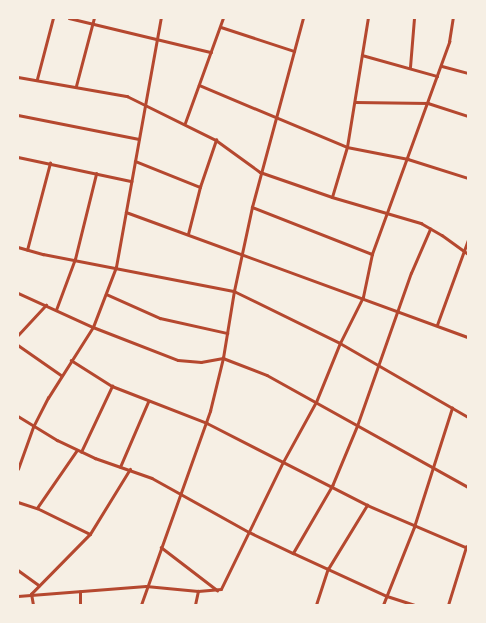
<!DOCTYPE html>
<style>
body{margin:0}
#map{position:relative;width:486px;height:623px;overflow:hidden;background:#f6efe4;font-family:Mulish,sans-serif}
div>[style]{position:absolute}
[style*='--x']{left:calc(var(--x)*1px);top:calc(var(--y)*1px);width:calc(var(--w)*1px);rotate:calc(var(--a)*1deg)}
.minor>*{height:2.5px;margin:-1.25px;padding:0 1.25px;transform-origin:1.25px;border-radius:1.25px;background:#b5482f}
span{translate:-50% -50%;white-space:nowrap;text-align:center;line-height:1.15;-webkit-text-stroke:3px #f6efe4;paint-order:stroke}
.frame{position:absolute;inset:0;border:19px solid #f6efe4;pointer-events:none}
</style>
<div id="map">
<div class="minor">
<div style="--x:69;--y:18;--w:146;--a:13.5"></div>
<div style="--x:221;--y:27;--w:77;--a:18.2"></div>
<div style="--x:362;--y:55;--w:78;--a:15.6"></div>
<div style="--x:442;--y:66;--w:27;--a:15"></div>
<div style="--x:410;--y:67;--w:49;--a:-85.3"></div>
<div style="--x:18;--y:77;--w:111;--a:9.9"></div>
<div style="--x:127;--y:96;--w:99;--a:26.3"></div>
<div style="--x:216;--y:140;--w:54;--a:36"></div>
<div style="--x:260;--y:172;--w:76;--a:19.1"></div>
<div style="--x:332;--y:197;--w:93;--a:16.3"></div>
<div style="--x:421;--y:223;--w:24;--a:30"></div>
<div style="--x:442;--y:235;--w:32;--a:36"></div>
<div style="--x:37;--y:79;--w:63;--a:-75.3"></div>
<div style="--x:199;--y:85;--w:160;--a:22.7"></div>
<div style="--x:347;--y:147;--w:62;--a:11.1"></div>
<div style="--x:408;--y:159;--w:63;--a:17.6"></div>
<div style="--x:76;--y:86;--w:70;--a:-75.2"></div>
<div style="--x:355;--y:102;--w:73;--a:0.8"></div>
<div style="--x:428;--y:103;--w:42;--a:18"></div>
<div style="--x:18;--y:115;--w:123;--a:11.2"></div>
<div style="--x:185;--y:123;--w:112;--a:-70.1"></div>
<div style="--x:18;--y:157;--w:116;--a:12"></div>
<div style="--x:135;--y:161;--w:70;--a:21.8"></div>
<div style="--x:332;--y:197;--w:52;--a:-73.3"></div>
<div style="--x:347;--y:147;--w:131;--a:-80.8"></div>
<div style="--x:252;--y:207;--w:129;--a:21.4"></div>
<div style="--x:126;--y:212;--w:364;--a:20.1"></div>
<div style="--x:188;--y:234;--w:49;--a:-75.7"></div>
<div style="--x:200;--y:187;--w:50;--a:-71.2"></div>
<div style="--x:18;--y:247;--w:26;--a:16"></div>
<div style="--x:43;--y:254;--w:195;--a:11"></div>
<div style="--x:234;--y:291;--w:118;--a:26.1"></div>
<div style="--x:340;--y:343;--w:148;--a:30"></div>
<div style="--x:27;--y:250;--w:90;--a:-75.2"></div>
<div style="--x:18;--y:293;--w:82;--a:24.4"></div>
<div style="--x:93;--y:327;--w:91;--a:21.2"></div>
<div style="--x:178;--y:360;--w:23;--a:5"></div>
<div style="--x:201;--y:362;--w:22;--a:-10"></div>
<div style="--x:223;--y:358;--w:47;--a:21.1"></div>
<div style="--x:267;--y:375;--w:230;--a:29.1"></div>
<div style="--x:106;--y:294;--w:59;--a:24"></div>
<div style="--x:160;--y:318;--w:69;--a:12.6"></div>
<div style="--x:56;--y:310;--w:54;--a:-69.6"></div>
<div style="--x:75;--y:259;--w:88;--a:-76.1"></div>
<div style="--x:437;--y:325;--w:90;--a:-70"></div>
<div style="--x:18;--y:335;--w:41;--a:-47"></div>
<div style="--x:18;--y:345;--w:52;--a:34.9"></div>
<div style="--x:71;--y:360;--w:49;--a:32.4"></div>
<div style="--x:112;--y:386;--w:102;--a:21.3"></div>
<div style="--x:207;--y:423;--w:180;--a:27.1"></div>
<div style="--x:367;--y:505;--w:110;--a:23.1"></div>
<div style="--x:18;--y:416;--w:46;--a:31.6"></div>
<div style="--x:57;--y:440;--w:42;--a:25.3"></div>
<div style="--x:95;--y:458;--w:60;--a:19.3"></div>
<div style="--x:152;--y:478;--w:111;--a:29.1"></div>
<div style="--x:249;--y:532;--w:49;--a:25.5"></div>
<div style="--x:293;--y:553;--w:103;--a:24.6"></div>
<div style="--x:387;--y:596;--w:28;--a:18"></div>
<div style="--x:81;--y:452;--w:73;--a:-64.8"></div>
<div style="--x:120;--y:467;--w:71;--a:-66.7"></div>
<div style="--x:18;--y:469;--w:45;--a:-70.3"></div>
<div style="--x:33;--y:427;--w:33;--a:-63"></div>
<div style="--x:48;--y:398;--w:84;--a:-57.6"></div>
<div style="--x:93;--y:327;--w:64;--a:-69"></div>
<div style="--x:116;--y:267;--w:253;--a:-79.8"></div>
<div style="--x:18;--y:502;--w:20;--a:18"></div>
<div style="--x:37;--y:508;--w:59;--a:26.1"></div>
<div style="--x:37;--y:508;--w:70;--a:-55.4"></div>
<div style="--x:161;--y:547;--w:71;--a:37.5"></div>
<div style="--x:293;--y:553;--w:78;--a:-59.8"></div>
<div style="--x:332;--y:486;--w:65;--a:-67.4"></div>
<div style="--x:357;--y:426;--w:162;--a:-70.6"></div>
<div style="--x:411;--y:273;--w:48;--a:-66.6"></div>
<div style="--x:18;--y:570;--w:26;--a:36"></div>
<div style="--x:18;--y:596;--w:128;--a:-4.5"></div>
<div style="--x:146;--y:586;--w:52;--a:5.5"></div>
<div style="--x:33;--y:605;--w:11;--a:-100"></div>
<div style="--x:31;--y:594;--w:84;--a:-45.5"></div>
<div style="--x:90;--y:534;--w:76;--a:-58.4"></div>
<div style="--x:80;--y:605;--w:13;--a:-90"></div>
<div style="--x:141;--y:605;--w:206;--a:-70.4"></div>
<div style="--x:210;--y:411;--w:55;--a:-76.2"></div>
<div style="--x:223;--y:358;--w:68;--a:-80.7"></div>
<div style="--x:234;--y:291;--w:86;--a:-77.9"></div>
<div style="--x:252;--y:207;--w:196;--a:-74.9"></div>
<div style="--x:195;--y:605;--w:14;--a:-78"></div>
<div style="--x:198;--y:591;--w:23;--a:-5"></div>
<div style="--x:221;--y:589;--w:141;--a:-64"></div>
<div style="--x:283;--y:462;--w:68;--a:-61.2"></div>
<div style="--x:316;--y:402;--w:64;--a:-67.9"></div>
<div style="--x:340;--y:343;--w:51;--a:-63.4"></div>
<div style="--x:363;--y:297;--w:44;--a:-78.2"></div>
<div style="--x:372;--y:254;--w:226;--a:-70"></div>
<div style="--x:449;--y:42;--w:24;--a:-81"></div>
<div style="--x:268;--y:605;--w:19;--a:0"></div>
<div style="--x:316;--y:605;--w:38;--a:-72"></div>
<div style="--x:328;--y:569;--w:75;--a:-58.6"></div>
<div style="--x:383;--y:605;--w:84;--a:-68.3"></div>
<div style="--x:414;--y:527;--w:125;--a:-72.3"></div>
<div style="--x:448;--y:605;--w:61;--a:-72.8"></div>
</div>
<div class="frame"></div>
</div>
